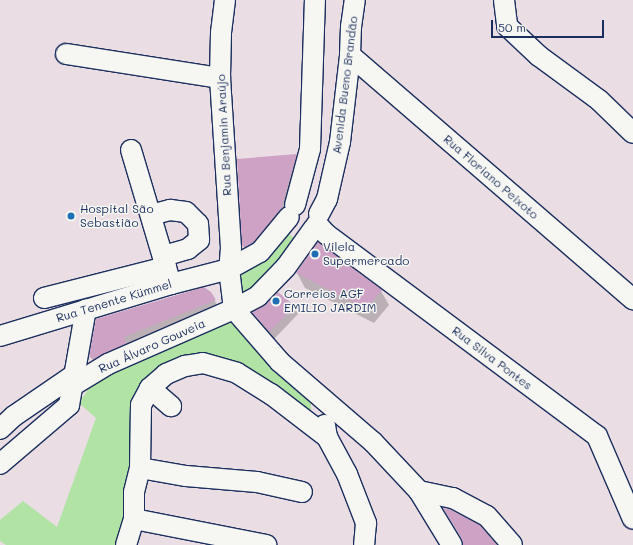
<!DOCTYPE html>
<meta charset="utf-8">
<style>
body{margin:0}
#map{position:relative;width:633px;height:545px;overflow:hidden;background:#eadde4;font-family:Mali,sans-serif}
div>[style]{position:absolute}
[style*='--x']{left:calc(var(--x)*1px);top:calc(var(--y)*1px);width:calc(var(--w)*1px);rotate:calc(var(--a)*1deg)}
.green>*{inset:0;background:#b0e3a4}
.shadow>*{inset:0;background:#0003}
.building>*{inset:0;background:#cda2c5}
.roads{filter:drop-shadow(1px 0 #1b2f5e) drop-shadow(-1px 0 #1b2f5e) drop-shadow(0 1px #1b2f5e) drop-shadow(0 -1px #1b2f5e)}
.minor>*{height:20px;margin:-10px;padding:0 10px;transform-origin:10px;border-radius:10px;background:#f6f6f2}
.dots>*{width:11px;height:11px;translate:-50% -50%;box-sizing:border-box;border:2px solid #f6f6f2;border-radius:50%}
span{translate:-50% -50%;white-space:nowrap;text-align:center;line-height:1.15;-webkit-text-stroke:3px #f6f6f2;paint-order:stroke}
.street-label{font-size:12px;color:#1b2f5e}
.poi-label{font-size:12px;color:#1b2f5e}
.left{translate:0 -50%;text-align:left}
.scale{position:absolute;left:491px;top:20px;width:113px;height:18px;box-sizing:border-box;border:2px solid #1b2f5e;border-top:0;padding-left:5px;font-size:12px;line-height:14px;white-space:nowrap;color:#1b2f5e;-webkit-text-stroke:3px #f6f6f2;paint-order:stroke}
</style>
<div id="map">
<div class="green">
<div style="clip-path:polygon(284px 229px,300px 244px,237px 305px,234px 274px)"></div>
<div style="clip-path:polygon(232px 314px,311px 400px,311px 420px,204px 360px,148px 384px,121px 545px,6px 545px,0 541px,0 520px,23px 501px,57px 527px,96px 418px,79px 403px,95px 379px)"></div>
</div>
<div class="shadow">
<div style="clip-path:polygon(296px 155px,304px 169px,289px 223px,252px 260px,243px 246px)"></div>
<div style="clip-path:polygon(297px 273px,381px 291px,389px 305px,374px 323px,305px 288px)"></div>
<div style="clip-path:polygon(210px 293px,223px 315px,99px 370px,90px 355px,97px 320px)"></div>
<div style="clip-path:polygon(294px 306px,298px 314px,274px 339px,253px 313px)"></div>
</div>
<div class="building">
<div style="clip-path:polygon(297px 154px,281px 209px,253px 243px,245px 247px,242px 246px,237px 159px)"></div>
<div style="clip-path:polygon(318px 242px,382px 290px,366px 309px,296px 273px)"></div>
<div style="clip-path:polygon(204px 287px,211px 292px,216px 300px,124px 337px,126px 343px,93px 360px,89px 356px,96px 319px)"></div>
<div style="clip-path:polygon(278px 292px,295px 306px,269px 332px,252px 312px,266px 304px)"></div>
<div style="clip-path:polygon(443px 508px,449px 509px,480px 525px,497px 545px,463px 545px,462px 539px)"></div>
</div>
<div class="roads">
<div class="minor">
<div style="--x:225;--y:0;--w:33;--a:97"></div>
<div style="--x:221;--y:33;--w:45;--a:91.3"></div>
<div style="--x:220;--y:78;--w:170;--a:86.3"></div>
<div style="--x:231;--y:248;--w:21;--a:95"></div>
<div style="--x:229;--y:269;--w:40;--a:82.9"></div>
<div style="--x:504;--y:0;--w:26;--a:83"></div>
<div style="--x:507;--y:26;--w:44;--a:43.2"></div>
<div style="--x:539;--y:56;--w:74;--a:36.3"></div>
<div style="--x:599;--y:100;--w:47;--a:44.1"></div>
<div style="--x:66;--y:54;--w:156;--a:8.9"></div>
<div style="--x:350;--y:55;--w:374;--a:40.8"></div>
<div style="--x:131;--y:150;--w:140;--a:73.4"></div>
<div style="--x:295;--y:205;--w:58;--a:-75"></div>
<div style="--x:310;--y:149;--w:149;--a:-88.1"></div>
<div style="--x:319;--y:214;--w:17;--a:-62"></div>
<div style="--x:327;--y:199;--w:58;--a:-77.2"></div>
<div style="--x:340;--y:142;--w:88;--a:-83.4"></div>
<div style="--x:350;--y:55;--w:28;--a:-88"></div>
<div style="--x:351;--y:27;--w:27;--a:-82"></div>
<div style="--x:151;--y:215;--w:20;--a:-15"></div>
<div style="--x:170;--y:210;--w:16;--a:7"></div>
<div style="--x:186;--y:212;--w:17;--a:45"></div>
<div style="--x:198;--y:224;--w:16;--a:86"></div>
<div style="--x:199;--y:240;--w:14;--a:141"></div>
<div style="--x:188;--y:249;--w:26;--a:164"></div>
<div style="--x:317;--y:224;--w:13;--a:48"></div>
<div style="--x:326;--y:234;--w:338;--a:36.7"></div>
<div style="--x:597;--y:436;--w:90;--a:66.6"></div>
<div style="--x:44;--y:298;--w:126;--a:-14.3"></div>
<div style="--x:234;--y:309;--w:70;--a:49"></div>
<div style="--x:280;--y:362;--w:123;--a:40.7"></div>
<div style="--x:373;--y:442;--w:67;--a:46.8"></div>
<div style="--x:419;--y:491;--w:63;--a:58.6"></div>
<div style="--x:0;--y:336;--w:179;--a:-16.9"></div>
<div style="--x:171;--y:284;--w:60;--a:-14.5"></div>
<div style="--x:229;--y:269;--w:35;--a:-29"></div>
<div style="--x:260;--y:252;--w:45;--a:-50.4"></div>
<div style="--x:72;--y:386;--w:42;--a:-31.4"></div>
<div style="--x:108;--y:364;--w:137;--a:-23.6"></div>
<div style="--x:234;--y:309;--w:27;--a:-28"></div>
<div style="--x:258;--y:296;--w:40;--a:-46"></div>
<div style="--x:286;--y:267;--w:48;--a:-54.3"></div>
<div style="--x:150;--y:388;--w:28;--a:41"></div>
<div style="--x:325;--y:425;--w:12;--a:81"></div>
<div style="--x:327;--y:437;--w:42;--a:61.6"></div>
<div style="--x:347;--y:474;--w:53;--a:68.8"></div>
<div style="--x:366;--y:523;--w:22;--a:95"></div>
<div style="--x:0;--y:429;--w:19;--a:-43"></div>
<div style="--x:14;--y:416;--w:73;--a:-34.3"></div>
<div style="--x:0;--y:464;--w:91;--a:-40.5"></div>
<div style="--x:69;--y:405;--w:97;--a:-80"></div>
<div style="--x:140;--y:468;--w:47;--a:9.9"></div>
<div style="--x:186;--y:476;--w:71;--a:4.8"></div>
<div style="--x:257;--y:482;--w:46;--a:12.5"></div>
<div style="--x:419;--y:491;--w:35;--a:12"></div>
<div style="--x:453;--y:498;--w:38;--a:28"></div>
<div style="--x:487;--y:516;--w:38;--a:49"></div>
<div style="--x:134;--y:519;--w:135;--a:11.1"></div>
<div style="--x:126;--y:545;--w:27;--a:-73"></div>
<div style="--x:134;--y:519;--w:27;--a:-90"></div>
<div style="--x:134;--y:492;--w:25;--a:-76"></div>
<div style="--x:140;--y:468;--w:63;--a:-89.1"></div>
<div style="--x:141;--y:405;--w:19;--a:-62"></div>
<div style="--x:150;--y:388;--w:21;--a:-41"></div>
<div style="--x:166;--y:374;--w:21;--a:-23"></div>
<div style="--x:185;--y:366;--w:18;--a:-9"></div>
<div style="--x:203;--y:363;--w:35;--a:16"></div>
<div style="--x:237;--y:373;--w:40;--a:32"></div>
<div style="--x:271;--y:394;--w:71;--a:37.5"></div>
</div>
</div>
<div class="dots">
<div style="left:71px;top:216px;background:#1f6fb2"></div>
<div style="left:315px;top:254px;background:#1f6fb2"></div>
<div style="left:276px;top:301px;background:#1f6fb2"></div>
</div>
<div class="street-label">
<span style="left:345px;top:85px;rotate:-83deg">Avenida Bueno Brandão</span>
<span style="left:224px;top:135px;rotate:-93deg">Rua Benjamin Araújo</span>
<span style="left:491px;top:177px;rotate:41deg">Rua Floriano Peixoto</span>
<span style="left:114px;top:301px;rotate:-17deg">Rua Tenente Kümmel</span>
<span style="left:152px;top:346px;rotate:-24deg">Rua Álvaro Gouveia</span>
<span style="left:492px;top:358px;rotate:37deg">Rua Silva Pontes</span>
</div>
<div class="poi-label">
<span class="left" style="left:80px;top:216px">Hospital São<br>Sebastião</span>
<span class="left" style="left:323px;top:254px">Vilela<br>Supermercado</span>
<span class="left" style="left:284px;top:301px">Correios AGF<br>EMILIO JARDIM</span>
</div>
<div class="scale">50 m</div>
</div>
